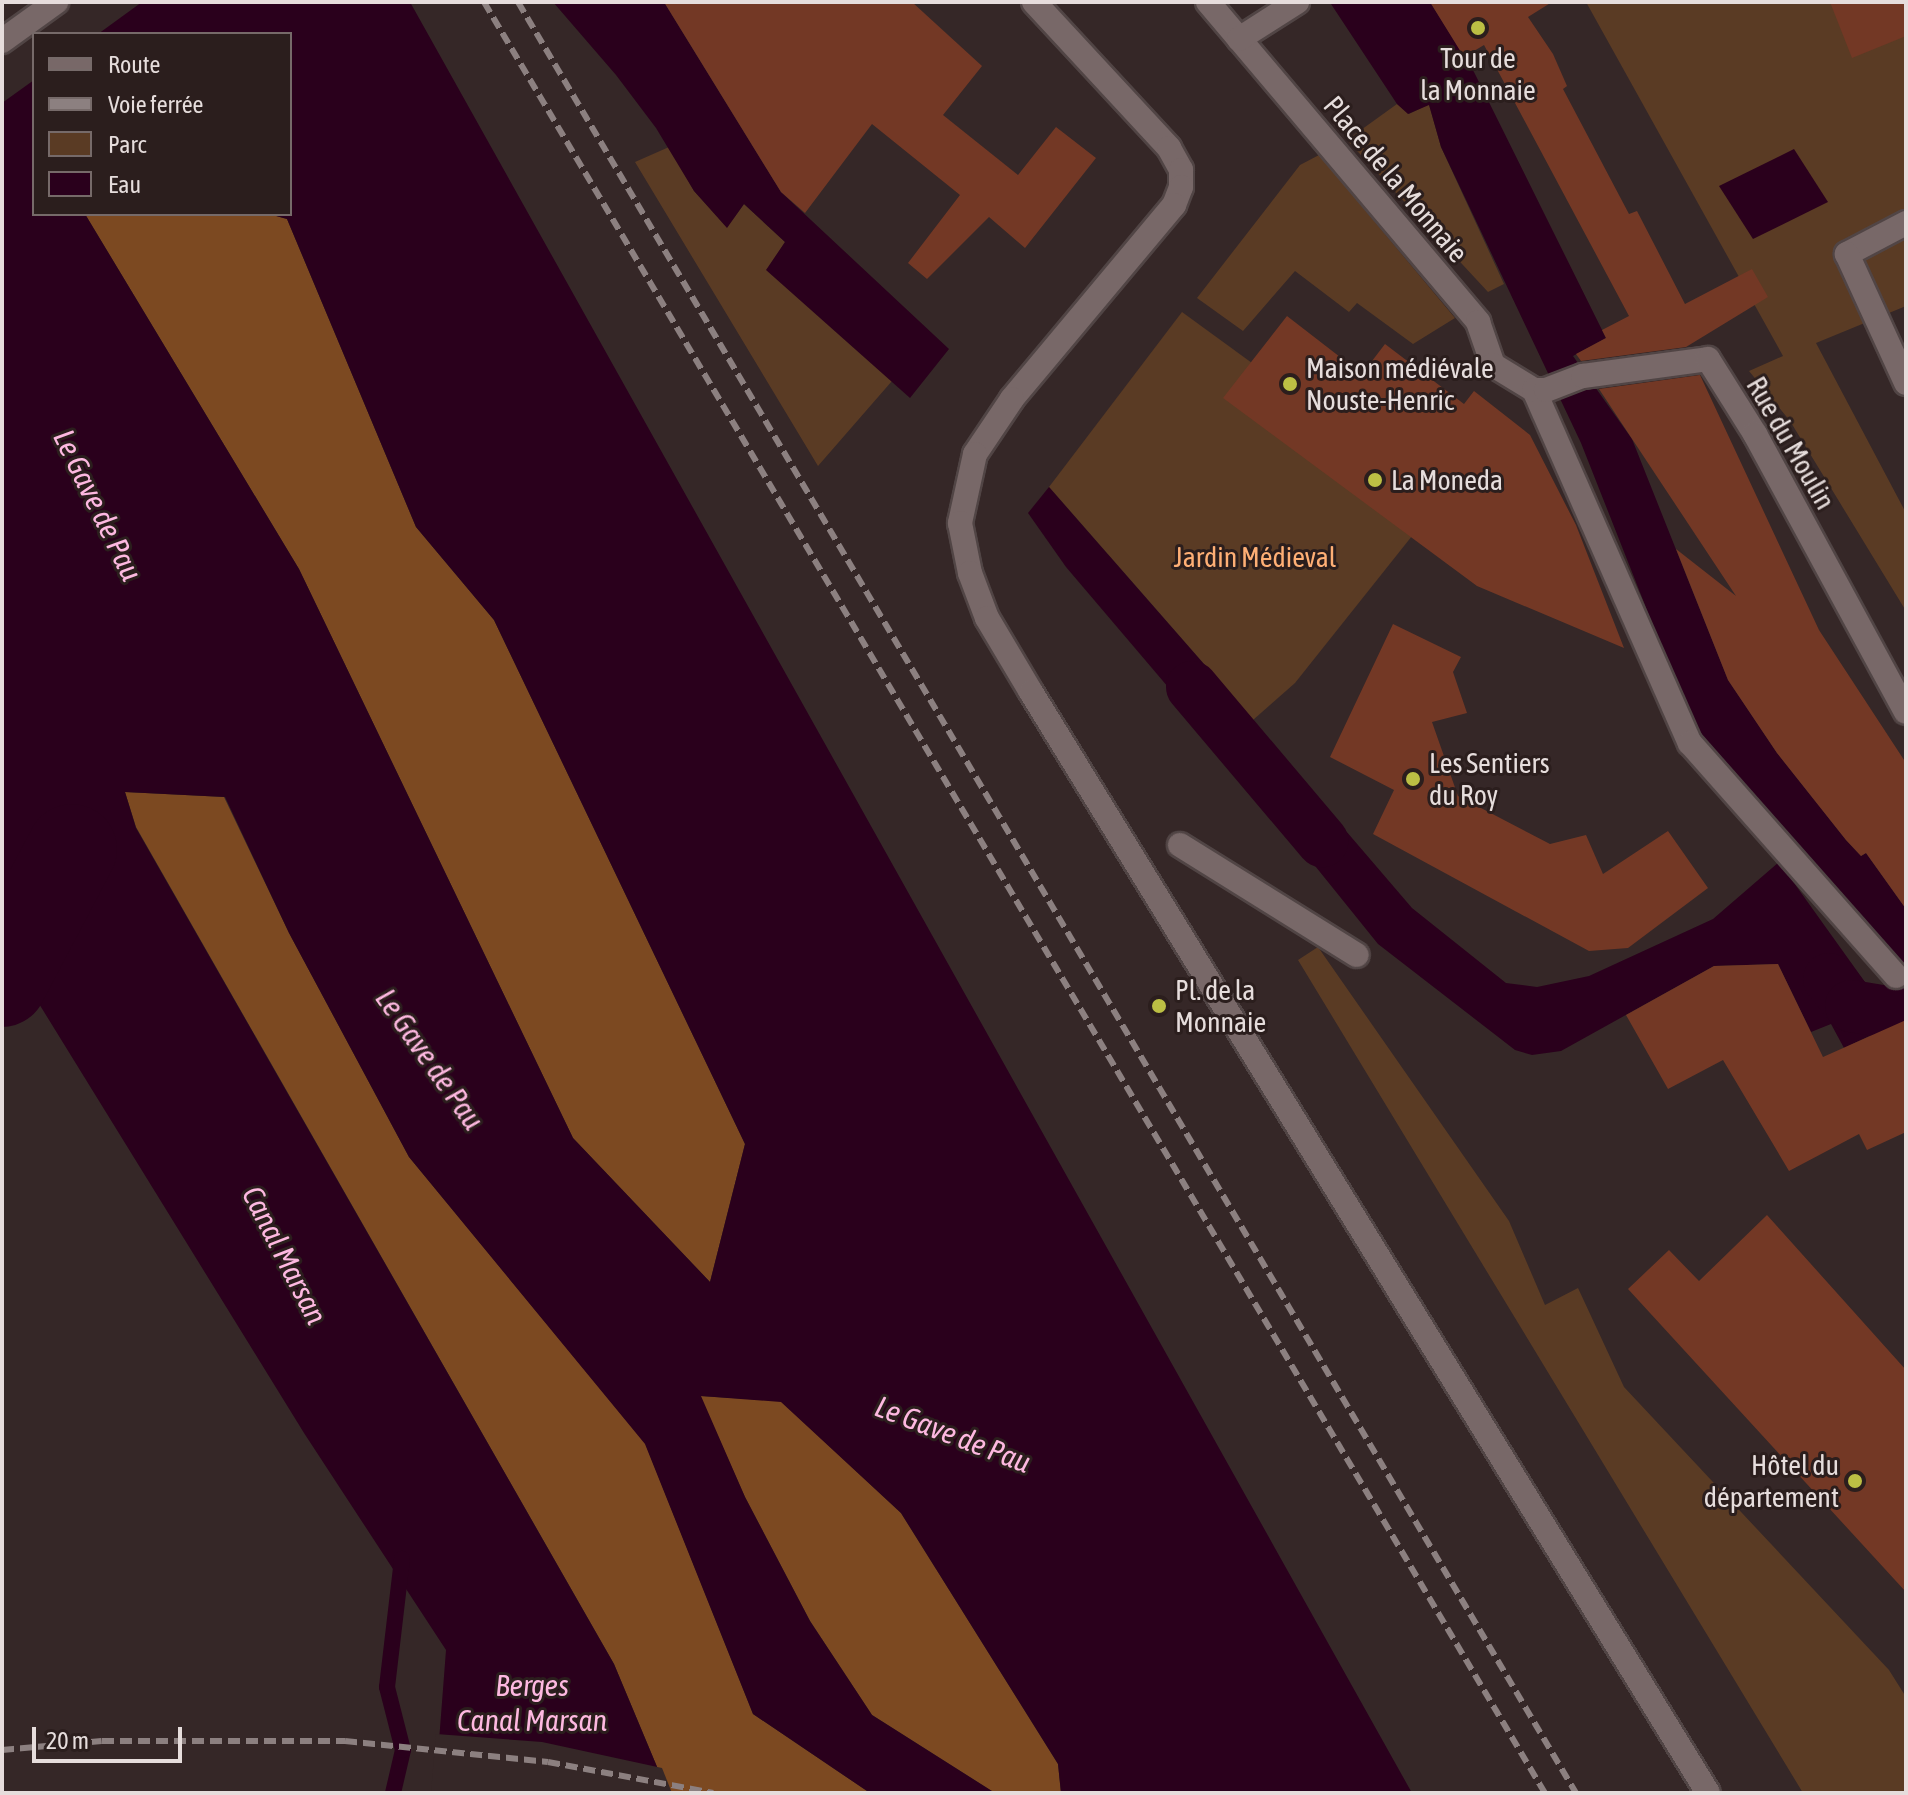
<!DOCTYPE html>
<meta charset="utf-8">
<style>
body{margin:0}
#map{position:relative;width:1908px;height:1795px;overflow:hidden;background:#352727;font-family:"Asap Condensed",sans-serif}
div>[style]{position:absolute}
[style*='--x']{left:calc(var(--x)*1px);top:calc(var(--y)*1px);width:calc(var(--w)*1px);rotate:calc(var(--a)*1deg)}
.green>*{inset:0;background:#5a3b24}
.forest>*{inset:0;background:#7c4921}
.water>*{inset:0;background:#2a001c}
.pier>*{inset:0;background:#352727}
.stream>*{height:16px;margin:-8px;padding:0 8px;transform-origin:8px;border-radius:8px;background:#2a001c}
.canal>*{height:52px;margin:-26px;padding:0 26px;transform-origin:26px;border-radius:26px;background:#2a001c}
.river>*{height:90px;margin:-45px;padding:0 45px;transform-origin:45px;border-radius:45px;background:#2a001c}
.building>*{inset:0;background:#733825}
.roads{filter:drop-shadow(2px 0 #514545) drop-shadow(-2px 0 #514545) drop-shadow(0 2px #514545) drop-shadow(0 -2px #514545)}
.service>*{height:24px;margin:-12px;padding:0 12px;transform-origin:12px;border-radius:12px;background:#786868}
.pedestrian>*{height:24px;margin:-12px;padding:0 12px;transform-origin:12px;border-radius:12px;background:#786868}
.minor>*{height:24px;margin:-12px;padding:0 12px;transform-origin:12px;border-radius:12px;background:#786868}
.secondary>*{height:24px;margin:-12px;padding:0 12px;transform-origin:12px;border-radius:12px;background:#786868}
.rail>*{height:6px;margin-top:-3px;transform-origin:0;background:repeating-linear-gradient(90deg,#8c8080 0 12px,transparent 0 18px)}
.dots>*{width:22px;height:22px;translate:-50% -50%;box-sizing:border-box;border:4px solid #2b1e1d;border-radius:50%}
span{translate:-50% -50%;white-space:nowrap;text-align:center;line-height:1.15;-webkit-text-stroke:6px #2b1e1d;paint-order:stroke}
.poi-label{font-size:28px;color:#e6dddc}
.left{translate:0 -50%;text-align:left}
.right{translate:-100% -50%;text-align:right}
.street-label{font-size:28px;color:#e6dddc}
.park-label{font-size:28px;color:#feaf75}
.water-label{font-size:30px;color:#fdb8e0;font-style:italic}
.frame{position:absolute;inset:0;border:4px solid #e6dddc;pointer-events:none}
.legend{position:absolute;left:32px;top:32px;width:260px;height:184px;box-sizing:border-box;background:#2b1e1d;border:2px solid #766a69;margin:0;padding:10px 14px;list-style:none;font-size:24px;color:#e6dddc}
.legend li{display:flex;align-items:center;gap:16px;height:40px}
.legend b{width:40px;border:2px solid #766a69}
.scale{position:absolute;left:32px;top:1727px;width:150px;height:36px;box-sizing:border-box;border:4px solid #e6dddc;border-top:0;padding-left:10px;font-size:24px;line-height:28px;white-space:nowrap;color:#e6dddc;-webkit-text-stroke:6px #2b1e1d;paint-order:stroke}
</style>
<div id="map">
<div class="green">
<div style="clip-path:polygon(1586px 2px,1906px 2px,1906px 306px,1816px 343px,1906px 513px,1906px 611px,1790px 421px,1749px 371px,1783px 356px)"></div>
<div style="clip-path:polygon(1397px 104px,1409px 114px,1429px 104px,1441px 147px,1504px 284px,1488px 292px,1347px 140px)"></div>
<div style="clip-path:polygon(669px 147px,694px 191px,727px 227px,744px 204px,785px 242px,767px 270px,892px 381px,818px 466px,635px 162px)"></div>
<div style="clip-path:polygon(1319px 155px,1455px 318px,1413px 344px,1357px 303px,1349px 312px,1295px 271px,1243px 331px,1197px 298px,1300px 165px)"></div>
<div style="clip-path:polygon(1182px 312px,1252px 363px,1412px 536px,1295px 683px,1253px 720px,1049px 487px)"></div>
<div style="clip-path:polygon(1318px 947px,1509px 1221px,1545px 1305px,1578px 1288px,1624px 1387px,1889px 1670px,1906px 1697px,1906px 1793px,1803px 1793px,1298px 960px)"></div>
</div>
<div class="forest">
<div style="clip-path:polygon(85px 214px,269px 214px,287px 219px,416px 527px,494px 620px,745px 1144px,710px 1282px,573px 1138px,299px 569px)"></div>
<div style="clip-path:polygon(125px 792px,224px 797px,289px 933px,409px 1157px,645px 1443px,753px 1714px,870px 1793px,668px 1793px,614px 1664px,136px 827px)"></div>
<div style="clip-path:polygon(700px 1396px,781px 1401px,901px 1513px,1058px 1764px,1061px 1793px,995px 1793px,872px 1715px,810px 1621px,745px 1497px)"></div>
</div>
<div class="water">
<div style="clip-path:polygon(evenodd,2px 2px,410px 2px,1412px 1793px,1061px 1793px,1058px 1764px,901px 1513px,781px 1402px,701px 1396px,745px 1497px,810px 1621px,872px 1715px,995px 1793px,870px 1793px,753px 1714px,645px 1444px,409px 1157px,289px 933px,225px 797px,125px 792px,136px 828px,614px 1664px,668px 1793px,435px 1793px,446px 1650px,304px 1433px,20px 973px,2px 929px,2px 2px,34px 34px,290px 34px,290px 214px,269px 214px,287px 219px,416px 527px,494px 620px,745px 1144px,710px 1282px,573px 1138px,299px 569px,85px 214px,34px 214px,34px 34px)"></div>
<div style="clip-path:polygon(553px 2px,664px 2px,781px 192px,949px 349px,910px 398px,766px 270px,785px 242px,744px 204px,727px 228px,694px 191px,656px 128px,616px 75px)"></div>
<div style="clip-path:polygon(1430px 2px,1474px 72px,1606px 338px,1573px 356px,1632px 439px,1728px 680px,1777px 753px,1846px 840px,1861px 856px,1866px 853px,1906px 909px,1906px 971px,1694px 729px,1581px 443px,1441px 147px,1429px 105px,1408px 114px,1397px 104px,1331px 4px)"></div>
<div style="clip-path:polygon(1794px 149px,1828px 202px,1753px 239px,1719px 186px)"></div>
<div style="clip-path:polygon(1049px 487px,1253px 720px,1225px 754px,1066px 567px,1028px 513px)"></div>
<div style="clip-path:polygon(1292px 768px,1412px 908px,1506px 983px,1537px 987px,1589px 976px,1713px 919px,1779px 862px,1895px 1024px,1844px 1048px,1831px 1024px,1811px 1032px,1778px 964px,1714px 966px,1561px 1051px,1532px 1055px,1515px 1050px,1378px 944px,1262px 800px)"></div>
</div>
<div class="pier">
<div style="clip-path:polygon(2px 2px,142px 2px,98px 34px,34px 34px,34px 80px,2px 103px)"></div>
<div style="clip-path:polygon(436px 1734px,542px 1742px,662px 1768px,672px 1793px,431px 1793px)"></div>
</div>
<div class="stream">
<div style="--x:393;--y:1793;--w:44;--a:-76.9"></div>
<div style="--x:403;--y:1750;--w:65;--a:-104.3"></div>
<div style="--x:387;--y:1687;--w:129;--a:-83.3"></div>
</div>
<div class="canal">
<div style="--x:1192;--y:687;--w:202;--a:49.8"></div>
<div style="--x:1829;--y:979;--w:35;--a:51"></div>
<div style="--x:1851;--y:1006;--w:50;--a:9.3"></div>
</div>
<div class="river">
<div style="--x:2;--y:982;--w:150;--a:-62.2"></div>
</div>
<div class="building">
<div style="clip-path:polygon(664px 2px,912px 2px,982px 66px,943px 115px,1018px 175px,1056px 127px,1096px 158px,1025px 248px,989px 217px,927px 279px,908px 263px,960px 195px,872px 124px,805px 213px,781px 192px)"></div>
<div style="clip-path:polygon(1430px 2px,1552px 2px,1528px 17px,1553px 54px,1567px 86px,1563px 89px,1629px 214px,1637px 211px,1685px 304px,1752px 269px,1768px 297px,1686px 347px,1581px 361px,1576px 354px,1606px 338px,1602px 330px,1629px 316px,1484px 45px,1464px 57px)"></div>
<div style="clip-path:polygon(1830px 2px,1906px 2px,1906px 36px,1852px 58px)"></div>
<div style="clip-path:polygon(1287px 316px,1362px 374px,1385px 344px,1464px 404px,1474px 391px,1530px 435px,1576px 525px,1624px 648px,1477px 586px,1223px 398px)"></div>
<div style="clip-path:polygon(1700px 375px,1819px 630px,1906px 763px,1906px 909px,1866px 853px,1861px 856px,1846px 840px,1777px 753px,1728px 680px,1676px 549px,1736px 596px,1599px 389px)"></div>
<div style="clip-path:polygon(1393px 624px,1461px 657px,1453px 672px,1467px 713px,1432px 722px,1458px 796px,1550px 844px,1586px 835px,1603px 874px,1668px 831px,1708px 888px,1628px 948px,1589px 951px,1373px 834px,1394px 790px,1330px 757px)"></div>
<div style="clip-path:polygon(1778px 964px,1823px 1057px,1906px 1020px,1906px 1132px,1867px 1150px,1859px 1134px,1789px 1171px,1723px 1060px,1668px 1089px,1626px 1015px,1714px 966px)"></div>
<div style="clip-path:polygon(1767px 1215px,1906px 1370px,1906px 1592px,1628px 1289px,1669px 1250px,1699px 1281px)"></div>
</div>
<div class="roads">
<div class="service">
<div style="--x:1906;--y:223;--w:67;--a:152.3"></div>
<div style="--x:1847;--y:254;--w:142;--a:65.4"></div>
<div style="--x:1534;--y:390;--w:386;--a:66.2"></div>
<div style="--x:1690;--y:743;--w:311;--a:48.5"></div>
<div style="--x:1180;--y:845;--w:208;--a:31.9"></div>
</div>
<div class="pedestrian">
<div style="--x:1208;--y:2;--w:419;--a:49.8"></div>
<div style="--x:1478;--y:322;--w:46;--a:70.8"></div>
<div style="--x:1239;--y:39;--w:69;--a:-32.5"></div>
</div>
<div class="minor">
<div style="--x:1493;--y:365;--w:48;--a:31.4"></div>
<div style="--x:1534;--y:390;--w:12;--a:0"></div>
<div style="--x:1546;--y:390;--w:40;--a:-21"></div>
<div style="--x:1583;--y:376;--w:126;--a:-7.7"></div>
<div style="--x:1708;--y:359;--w:89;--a:57.9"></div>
<div style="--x:1755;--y:434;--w:316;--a:61.5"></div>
</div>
<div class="secondary">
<div style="--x:1034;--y:2;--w:199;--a:47.2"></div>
<div style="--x:1169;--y:148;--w:25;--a:61"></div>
<div style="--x:1181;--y:170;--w:17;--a:90"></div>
<div style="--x:1181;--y:187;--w:19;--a:111"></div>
<div style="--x:1174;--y:205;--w:253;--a:129.9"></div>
<div style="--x:1012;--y:399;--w:66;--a:123.9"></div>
<div style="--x:975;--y:454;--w:71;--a:102.3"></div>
<div style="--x:960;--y:523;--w:51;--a:78.7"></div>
<div style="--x:970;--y:573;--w:48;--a:69.3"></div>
<div style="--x:987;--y:618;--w:86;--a:59.3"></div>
<div style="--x:1031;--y:692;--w:1292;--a:58.41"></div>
<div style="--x:2;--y:41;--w:67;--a:-35.8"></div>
</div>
</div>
<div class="rail">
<div style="--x:484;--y:2;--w:2082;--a:59.36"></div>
<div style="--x:518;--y:2;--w:2080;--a:59.43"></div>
<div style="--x:2;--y:1750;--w:100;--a:-5.1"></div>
<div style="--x:102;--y:1741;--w:243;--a:0"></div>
<div style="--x:345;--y:1741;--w:204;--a:5.9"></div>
<div style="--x:548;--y:1762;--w:168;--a:10.6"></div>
</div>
<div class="dots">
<div style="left:1478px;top:28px;background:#bcbf44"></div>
<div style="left:1290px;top:384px;background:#bcbf44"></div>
<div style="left:1375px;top:480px;background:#bcbf44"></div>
<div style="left:1413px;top:779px;background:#bcbf44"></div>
<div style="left:1159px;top:1006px;background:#bcbf44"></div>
<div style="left:1855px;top:1481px;background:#bcbf44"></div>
</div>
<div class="poi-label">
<span style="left:1478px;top:74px">Tour de<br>la Monnaie</span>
<span class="left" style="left:1306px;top:384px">Maison médiévale<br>Nouste-Henric</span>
<span class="left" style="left:1391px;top:480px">La Moneda</span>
<span class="left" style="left:1429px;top:779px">Les Sentiers<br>du Roy</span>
<span class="left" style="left:1175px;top:1006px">Pl. de la<br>Monnaie</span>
<span class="right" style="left:1839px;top:1481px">Hôtel du<br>département</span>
</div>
<div class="street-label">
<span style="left:1396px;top:179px;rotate:50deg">Place de la Monnaie</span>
<span style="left:1791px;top:443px;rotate:60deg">Rue du Moulin</span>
</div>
<div class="park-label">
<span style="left:1255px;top:557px">Jardin Médieval</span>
</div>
<div class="water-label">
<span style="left:98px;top:505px;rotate:64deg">Le Gave de Pau</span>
<span style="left:430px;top:1059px;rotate:55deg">Le Gave de Pau</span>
<span style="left:285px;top:1255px;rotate:63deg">Canal Marsan</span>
<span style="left:953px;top:1434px;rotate:21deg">Le Gave de Pau</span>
<span style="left:532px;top:1702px">Berges<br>Canal Marsan</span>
</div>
<div class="frame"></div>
<ul class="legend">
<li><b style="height:10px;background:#786868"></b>Route</li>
<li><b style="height:10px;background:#8c8080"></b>Voie ferrée</li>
<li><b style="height:22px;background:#5a3b24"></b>Parc</li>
<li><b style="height:22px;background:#2a001c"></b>Eau</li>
</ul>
<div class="scale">20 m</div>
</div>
